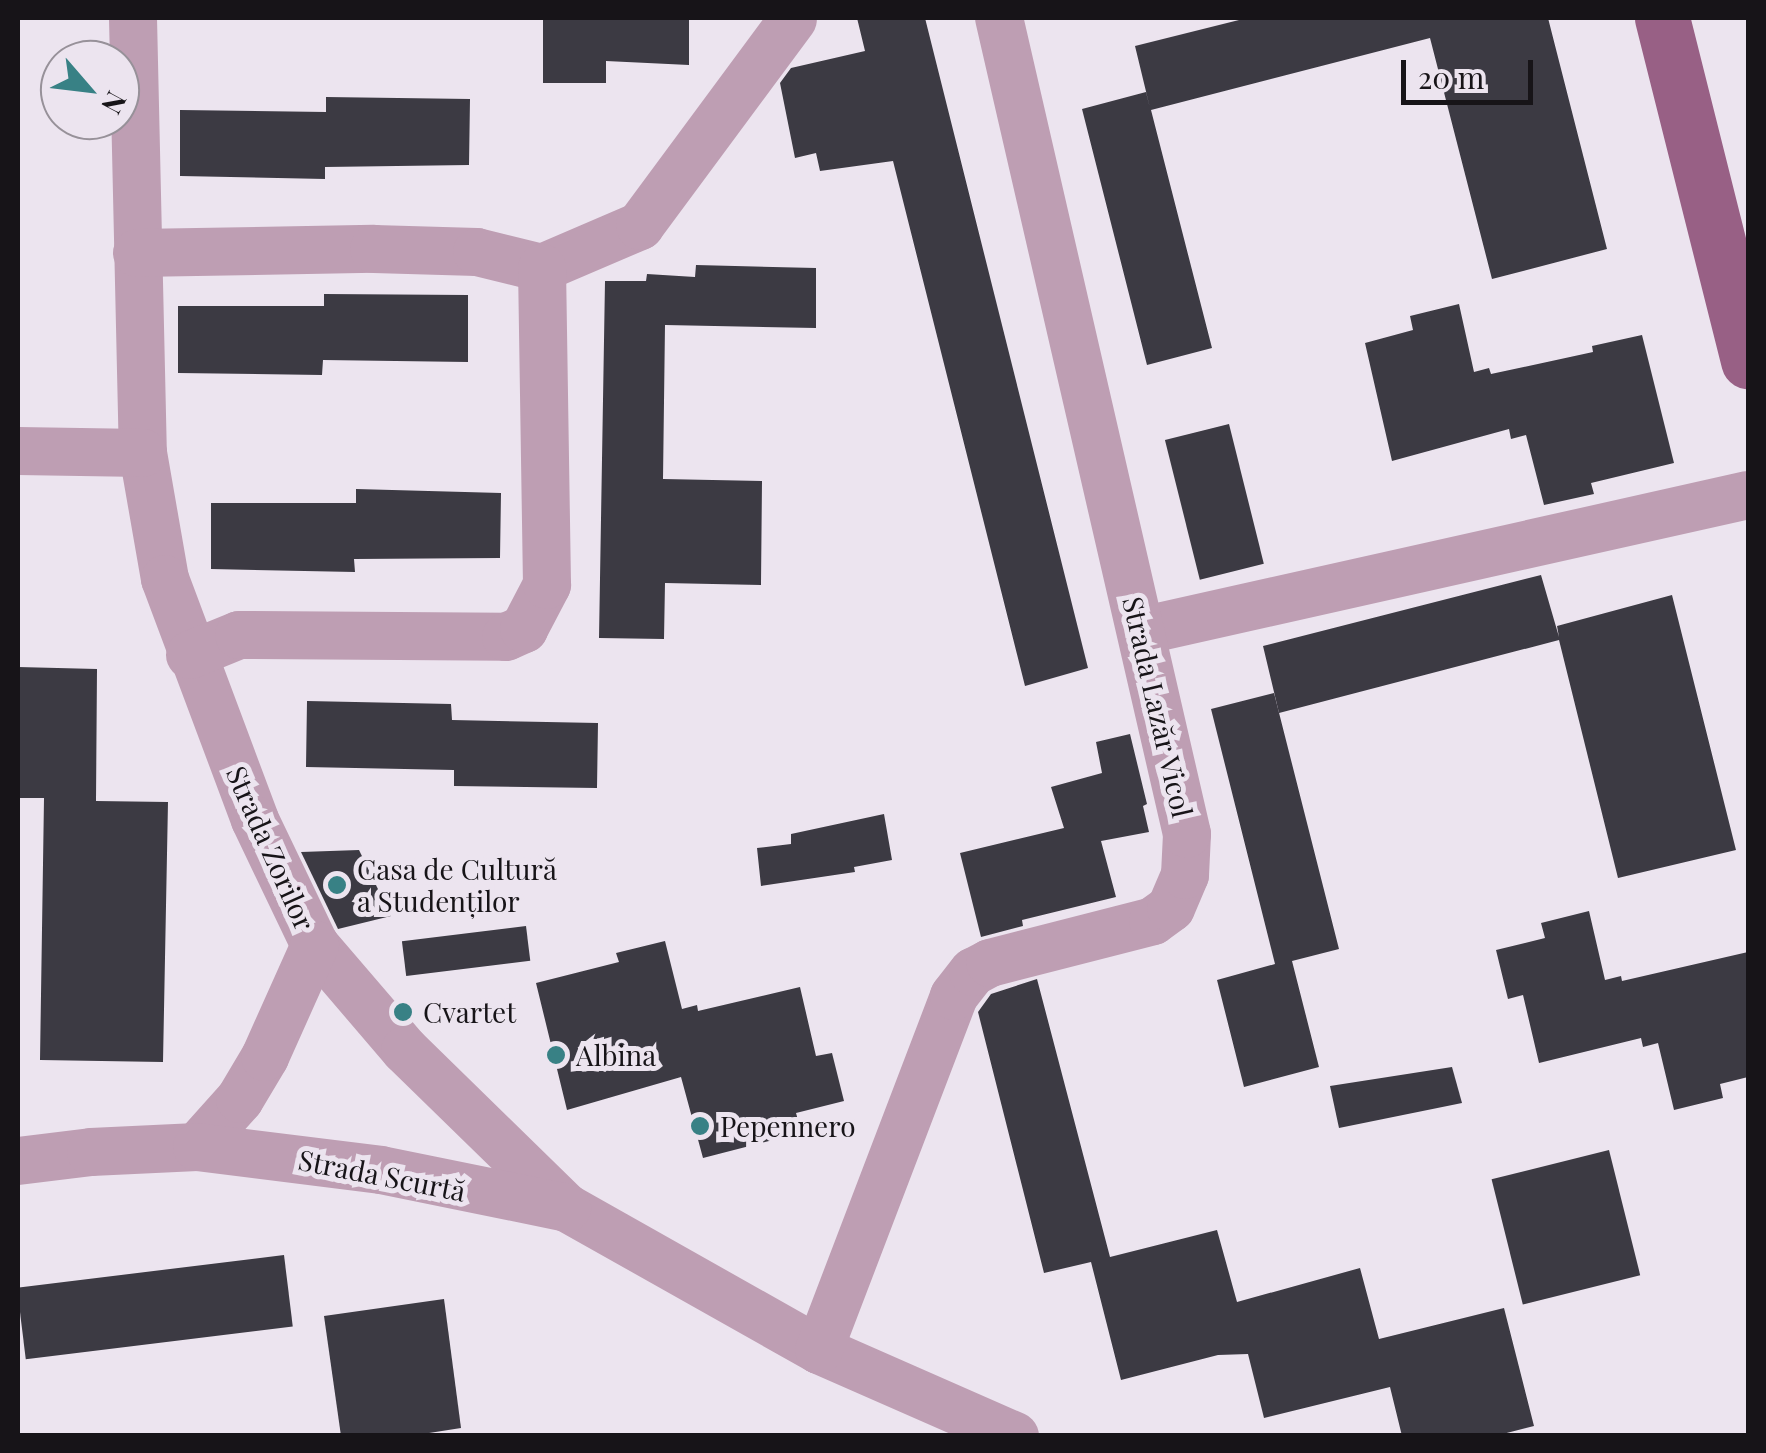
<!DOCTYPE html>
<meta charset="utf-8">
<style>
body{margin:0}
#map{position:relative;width:1766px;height:1453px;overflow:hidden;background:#ece4ef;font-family:"Playfair Display",serif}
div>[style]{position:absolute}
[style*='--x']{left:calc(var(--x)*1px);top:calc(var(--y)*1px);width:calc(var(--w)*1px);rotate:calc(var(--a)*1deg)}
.building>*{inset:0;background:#3c3a43;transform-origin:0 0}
.minor>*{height:48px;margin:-24px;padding:0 24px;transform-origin:24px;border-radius:24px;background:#be9eb3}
.major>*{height:55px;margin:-27.5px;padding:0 27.5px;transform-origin:27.5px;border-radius:27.5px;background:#986085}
.dots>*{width:28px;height:28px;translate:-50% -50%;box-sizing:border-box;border:5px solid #ece4ef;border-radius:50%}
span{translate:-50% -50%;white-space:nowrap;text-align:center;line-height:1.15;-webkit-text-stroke:10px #ece4ef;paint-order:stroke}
.street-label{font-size:28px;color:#171418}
.poi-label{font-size:28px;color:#171418}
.left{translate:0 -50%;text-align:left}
.frame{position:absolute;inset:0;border:20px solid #171418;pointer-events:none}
.north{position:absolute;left:40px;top:40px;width:100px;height:100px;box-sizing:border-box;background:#ece4ef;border:2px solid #979199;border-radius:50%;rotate:118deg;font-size:28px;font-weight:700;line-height:40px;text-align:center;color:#171418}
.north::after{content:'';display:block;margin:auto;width:35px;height:45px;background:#388185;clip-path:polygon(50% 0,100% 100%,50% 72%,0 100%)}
.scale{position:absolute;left:1401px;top:60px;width:132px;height:45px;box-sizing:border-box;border:5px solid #171418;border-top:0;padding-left:12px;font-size:30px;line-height:35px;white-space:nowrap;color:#171418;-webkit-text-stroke:8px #ece4ef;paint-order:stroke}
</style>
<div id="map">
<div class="building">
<div style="clip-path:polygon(543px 18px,689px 18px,689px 65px,606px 61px,606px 83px,543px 83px)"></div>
<div style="clip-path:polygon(857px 18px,925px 18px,1088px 668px,1025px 686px,893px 161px,820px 171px,816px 153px,795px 158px,780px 83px,791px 68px,865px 51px)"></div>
<div style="clip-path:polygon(1247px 18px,1548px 18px,1607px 249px,1492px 279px,1430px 38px,1151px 110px,1212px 348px,1147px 365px,1082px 109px,1146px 92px,1150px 108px,1135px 46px)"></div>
<div style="clip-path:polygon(326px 97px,470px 99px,469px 165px,325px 167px,325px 179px,180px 176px,180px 110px,326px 112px)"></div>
<div style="clip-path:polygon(696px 265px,816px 268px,816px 328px,665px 325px,663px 479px,762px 481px,761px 585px,665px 583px,664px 639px,599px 638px,605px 281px,646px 281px,647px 274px,695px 277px)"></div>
<div style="clip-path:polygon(324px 294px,468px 295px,468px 362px,323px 360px,322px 375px,178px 373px,178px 306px,324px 306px)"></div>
<div style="clip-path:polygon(1459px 304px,1474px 372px,1489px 368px,1491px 374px,1593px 352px,1592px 346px,1642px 335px,1674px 463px,1591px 483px,1594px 494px,1544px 505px,1526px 435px,1511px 439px,1509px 429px,1392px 461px,1365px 343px,1413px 330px,1410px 316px)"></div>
<div style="left:1229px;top:424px;width:144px;height:66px;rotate:76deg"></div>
<div style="clip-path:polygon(356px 489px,501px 493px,500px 558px,354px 559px,355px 572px,211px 569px,211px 503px,356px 503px)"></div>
<div style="clip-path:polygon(1541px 575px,1559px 637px,1557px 626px,1672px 595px,1736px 850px,1618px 878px,1559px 640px,1279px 713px,1263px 646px)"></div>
<div style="clip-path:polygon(18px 667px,97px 669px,96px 801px,168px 802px,163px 1062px,40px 1060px,44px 798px,18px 798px)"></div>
<div style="clip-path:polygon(1274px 693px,1339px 949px,1292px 961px,1319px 1067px,1244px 1087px,1217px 980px,1275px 964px,1211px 709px)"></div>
<div style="clip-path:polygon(307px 701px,451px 704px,452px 720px,598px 723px,597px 788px,454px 786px,454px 770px,306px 767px)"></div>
<div style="clip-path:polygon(1130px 734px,1147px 804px,1143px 806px,1149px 832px,1101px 841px,1116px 897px,1022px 920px,1023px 926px,981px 937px,960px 853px,1064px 828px,1051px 787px,1102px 773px,1096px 742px)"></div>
<div style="clip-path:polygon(884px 814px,892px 860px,854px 867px,855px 872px,761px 886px,757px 848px,791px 844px,791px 834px)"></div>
<div style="clip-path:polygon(359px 850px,391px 916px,338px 929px,301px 852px)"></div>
<div style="clip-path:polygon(1589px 911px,1605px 980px,1621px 976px,1622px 981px,1748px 952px,1748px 1077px,1720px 1084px,1723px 1098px,1674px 1110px,1658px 1043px,1643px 1047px,1641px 1038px,1539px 1063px,1523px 995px,1508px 999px,1496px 950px,1545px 938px,1541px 923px)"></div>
<div style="left:526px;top:926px;width:35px;height:125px;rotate:83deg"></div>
<div style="clip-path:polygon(665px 941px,682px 1009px,697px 1005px,698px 1011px,800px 987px,816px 1056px,832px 1053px,844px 1101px,796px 1113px,800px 1127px,775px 1133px,777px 1139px,703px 1158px,681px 1077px,567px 1110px,536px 983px,619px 962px,616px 953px)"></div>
<div style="clip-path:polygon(1037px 979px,1110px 1257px,1217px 1230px,1237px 1302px,1360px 1268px,1379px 1339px,1504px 1308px,1534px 1426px,1495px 1436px,1402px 1436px,1390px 1387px,1264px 1418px,1248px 1354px,1218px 1355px,1121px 1380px,1091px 1262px,1044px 1273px,978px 1012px,991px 994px)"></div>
<div style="clip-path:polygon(1452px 1067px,1462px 1103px,1339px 1128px,1330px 1086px)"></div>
<div style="left:1609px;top:1150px;width:129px;height:121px;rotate:76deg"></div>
<div style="left:284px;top:1255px;width:72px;height:269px;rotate:83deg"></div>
<div style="clip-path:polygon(444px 1299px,461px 1428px,410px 1436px,341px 1436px,324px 1316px)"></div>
</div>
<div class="minor">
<div style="--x:133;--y:18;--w:435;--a:88.7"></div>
<div style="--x:143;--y:453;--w:128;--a:80.1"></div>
<div style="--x:165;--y:579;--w:257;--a:69.5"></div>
<div style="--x:255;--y:820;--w:139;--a:64.4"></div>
<div style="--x:315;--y:945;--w:138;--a:49.4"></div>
<div style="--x:405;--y:1050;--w:226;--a:44.3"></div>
<div style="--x:567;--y:1208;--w:289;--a:29.4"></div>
<div style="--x:819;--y:1350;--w:214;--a:23.7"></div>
<div style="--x:137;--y:253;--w:237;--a:-1"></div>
<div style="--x:374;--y:249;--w:103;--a:1.7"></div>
<div style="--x:477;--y:252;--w:67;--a:13.8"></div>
<div style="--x:542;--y:268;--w:107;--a:-23.2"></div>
<div style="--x:640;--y:226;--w:257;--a:-53.5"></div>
<div style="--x:18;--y:451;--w:125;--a:0.9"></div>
<div style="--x:1141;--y:631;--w:622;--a:-12.63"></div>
<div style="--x:190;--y:655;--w:53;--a:-22.2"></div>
<div style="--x:239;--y:635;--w:267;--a:0.4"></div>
<div style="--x:506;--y:637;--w:20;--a:-24"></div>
<div style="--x:524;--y:629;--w:50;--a:-62.4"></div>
<div style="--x:547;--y:585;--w:317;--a:-90.9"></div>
<div style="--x:197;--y:1147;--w:64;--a:-48.1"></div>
<div style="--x:240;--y:1099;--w:49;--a:-59.2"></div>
<div style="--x:265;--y:1057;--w:123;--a:-65.9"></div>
<div style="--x:18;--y:1161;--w:74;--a:-7"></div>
<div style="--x:91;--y:1152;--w:106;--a:-2.7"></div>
<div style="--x:197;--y:1147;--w:185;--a:7.1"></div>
<div style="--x:381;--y:1170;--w:190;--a:11.5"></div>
<div style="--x:819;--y:1350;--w:379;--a:-69.1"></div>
<div style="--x:954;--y:996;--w:31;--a:-52"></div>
<div style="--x:973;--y:972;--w:19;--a:-28"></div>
<div style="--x:990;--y:963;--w:168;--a:-14.4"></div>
<div style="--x:1153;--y:921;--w:22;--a:-36"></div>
<div style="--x:1171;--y:908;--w:36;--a:-67"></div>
<div style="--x:1185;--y:875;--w:41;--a:-87.2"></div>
<div style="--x:1187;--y:834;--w:837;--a:-102.97"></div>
</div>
<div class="major">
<div style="--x:1662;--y:18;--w:354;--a:75.9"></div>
</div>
<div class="dots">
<div style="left:337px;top:885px;background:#388185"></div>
<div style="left:403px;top:1012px;background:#388185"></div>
<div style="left:556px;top:1055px;background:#388185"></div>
<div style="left:700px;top:1126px;background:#388185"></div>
</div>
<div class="street-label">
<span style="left:1158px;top:707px;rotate:77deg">Strada Lazăr Vicol</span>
<span style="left:271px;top:848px;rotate:66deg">Strada Zorilor</span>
<span style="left:382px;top:1175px;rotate:11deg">Strada Scurtă</span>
</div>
<div class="poi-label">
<span class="left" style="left:357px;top:885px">Casa de Cultură<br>a Studenților</span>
<span class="left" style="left:423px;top:1012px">Cvartet</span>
<span class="left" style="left:576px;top:1055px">Albina</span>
<span class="left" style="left:720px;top:1126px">Pepennero</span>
</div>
<div class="frame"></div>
<div class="north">N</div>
<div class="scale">20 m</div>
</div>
